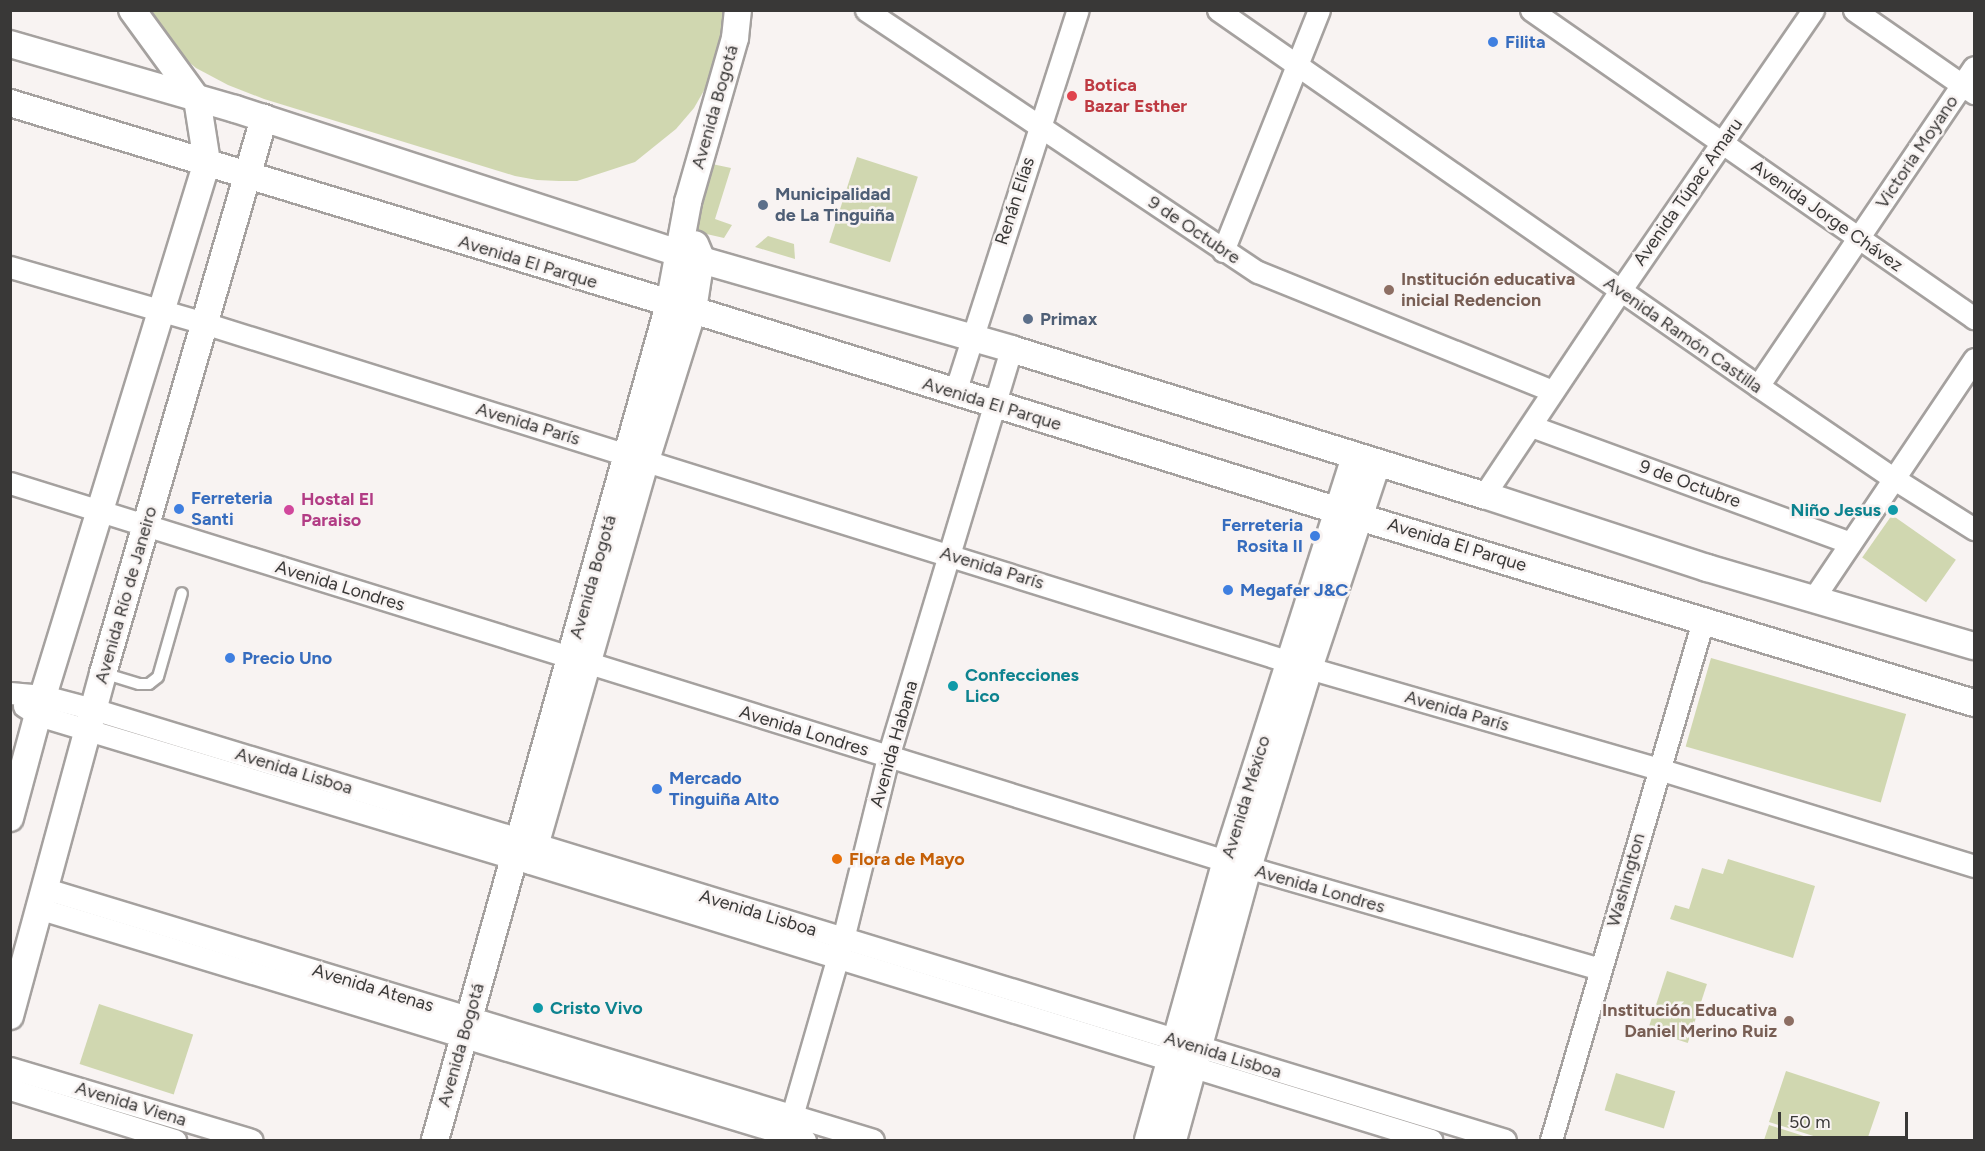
<!DOCTYPE html>
<meta charset="utf-8">
<style>
body{margin:0}
#map{position:relative;width:1985px;height:1151px;overflow:hidden;background:#f8f3f2;font-family:Figtree,sans-serif}
div>[style]{position:absolute}
[style*='--x']{left:calc(var(--x)*1px);top:calc(var(--y)*1px);width:calc(var(--w)*1px);rotate:calc(var(--a)*1deg)}
.green>*{inset:0;background:#d0d7b0;transform-origin:0 0}
.roads{filter:drop-shadow(2px 0 #a5a19f) drop-shadow(-2px 0 #a5a19f) drop-shadow(0 2px #a5a19f) drop-shadow(0 -2px #a5a19f)}
.service>*{height:10px;margin:-5px;padding:0 5px;transform-origin:5px;border-radius:5px;background:#fff}
.minor>*{height:21px;margin:-10.5px;padding:0 10.5px;transform-origin:10.5px;border-radius:10.5px;background:#fff}
.tertiary>*{height:26px;margin:-13px;padding:0 13px;transform-origin:13px;border-radius:13px;background:#fff}
.dots>*{width:16px;height:16px;translate:-50% -50%;box-sizing:border-box;border:3px solid #f8f3f2;border-radius:50%}
span{translate:-50% -50%;white-space:nowrap;text-align:center;line-height:1.15;-webkit-text-stroke:5px #f8f3f2;paint-order:stroke}
.shop-label{font-size:18px;color:#366cbe;font-weight:700}
.left{translate:0 -50%;text-align:left}
.right{translate:-100% -50%;text-align:right}
.health-label{font-size:18px;color:#be3a42;font-weight:700}
.street-label{font-size:18px;color:#393837}
.service-label{font-size:18px;color:#4e5e75;font-weight:700}
.education-label{font-size:18px;color:#785e54;font-weight:700}
.hotel-label{font-size:18px;color:#b23c85;font-weight:700}
.culture-label{font-size:18px;color:#0d838f;font-weight:700}
.food-label{font-size:18px;color:#c56008;font-weight:700}
.frame{position:absolute;inset:0;border:12px solid #393837;pointer-events:none}
.scale{position:absolute;left:1778px;top:1112px;width:130px;height:27px;box-sizing:border-box;border:3px solid #393837;border-top:0;padding-left:8px;font-size:18px;line-height:21px;white-space:nowrap;color:#393837;-webkit-text-stroke:4px #f8f3f2;paint-order:stroke}
</style>
<div id="map">
<div class="green">
<div style="clip-path:polygon(147px 11px,727px 11px,714px 73px,694px 108px,676px 129px,635px 162px,577px 181px,559px 181px,537px 180px,515px 176px,264px 99px,228px 85px,196px 68px,171px 47px)"></div>
<div style="left:857px;top:157px;width:64px;height:90px;rotate:18deg"></div>
<div style="clip-path:polygon(712px 164px,731px 168px,715px 219px,732px 225px,724px 238px,689px 230px)"></div>
<div style="clip-path:polygon(768px 236px,794px 244px,795px 259px,755px 247px)"></div>
<div style="left:1892px;top:515px;width:78px;height:52px;rotate:35deg"></div>
<div style="left:1711px;top:658px;width:203px;height:92px;rotate:16deg"></div>
<div style="clip-path:polygon(1728px 859px,1815px 886px,1793px 958px,1670px 919px,1675px 905px,1689px 909px,1702px 868px,1723px 874px)"></div>
<div style="left:1667px;top:971px;width:42px;height:62px;rotate:18deg"></div>
<div style="left:99px;top:1004px;width:99px;height:63px;rotate:18deg"></div>
<div style="clip-path:polygon(1786px 1071px,1880px 1102px,1867px 1140px,1826px 1140px,1769px 1122px)"></div>
<div style="left:1616px;top:1073px;width:62px;height:39px;rotate:17deg"></div>
<div style="clip-path:polygon(1769px 1125px,1816px 1140px,1764px 1140px)"></div>
</div>
<div class="roads">
<div class="service">
<div style="--x:103;--y:673;--w:38;--a:17"></div>
<div style="--x:139;--y:684;--w:10;--a:0"></div>
<div style="--x:149;--y:684;--w:11;--a:-38"></div>
<div style="--x:158;--y:677;--w:87;--a:-74.1"></div>
</div>
<div class="minor">
<div style="--x:866;--y:10;--w:471;--a:33.8"></div>
<div style="--x:1258;--y:272;--w:318;--a:22"></div>
<div style="--x:1218;--y:10;--w:658;--a:34.85"></div>
<div style="--x:1758;--y:386;--w:163;--a:34.3"></div>
<div style="--x:1893;--y:478;--w:96;--a:32.2"></div>
<div style="--x:1531;--y:10;--w:540;--a:34.81"></div>
<div style="--x:1854;--y:10;--w:146;--a:34.7"></div>
<div style="--x:1223;--y:251;--w:259;--a:-68.3"></div>
<div style="--x:10;--y:267;--w:202;--a:16.1"></div>
<div style="--x:204;--y:323;--w:1158;--a:17.34"></div>
<div style="--x:1309;--y:668;--w:364;--a:16.1"></div>
<div style="--x:1659;--y:769;--w:330;--a:17.1"></div>
<div style="--x:1758;--y:386;--w:385;--a:-55.9"></div>
<div style="--x:955;--y:392;--w:401;--a:-72.2"></div>
<div style="--x:1531;--y:426;--w:340;--a:20.1"></div>
<div style="--x:10;--y:483;--w:1273;--a:17.27"></div>
<div style="--x:1226;--y:861;--w:389;--a:16.1"></div>
<div style="--x:1484;--y:495;--w:245;--a:-56.3"></div>
<div style="--x:1620;--y:291;--w:341;--a:-55.5"></div>
<div style="--x:1813;--y:599;--w:289;--a:-56.1"></div>
<div style="--x:10;--y:693;--w:33;--a:5"></div>
<div style="--x:43;--y:696;--w:52;--a:14.6"></div>
<div style="--x:93;--y:709;--w:1476;--a:16.97"></div>
<div style="--x:24;--y:706;--w:17;--a:33"></div>
<div style="--x:38;--y:715;--w:514;--a:16.74"></div>
<div style="--x:530;--y:863;--w:943;--a:17.09"></div>
<div style="--x:46;--y:889;--w:864;--a:16.88"></div>
<div style="--x:41;--y:909;--w:798;--a:16.82"></div>
<div style="--x:10;--y:1068;--w:252;--a:16.6"></div>
<div style="--x:10;--y:1089;--w:173;--a:17.2"></div>
<div style="--x:785;--y:1140;--w:209;--a:-73.9"></div>
<div style="--x:843;--y:939;--w:187;--a:-76.1"></div>
<div style="--x:888;--y:757;--w:426;--a:-73.2"></div>
<div style="--x:1551;--y:1140;--w:541;--a:-73.68"></div>
</div>
<div class="tertiary">
<div style="--x:10;--y:44;--w:234;--a:16.1"></div>
<div style="--x:235;--y:109;--w:465;--a:18"></div>
<div style="--x:677;--y:253;--w:348;--a:16"></div>
<div style="--x:1011;--y:349;--w:495;--a:17.2"></div>
<div style="--x:1484;--y:495;--w:235;--a:18.1"></div>
<div style="--x:1707;--y:568;--w:278;--a:16.3"></div>
<div style="--x:10;--y:103;--w:714;--a:16.86"></div>
<div style="--x:693;--y:310;--w:673;--a:17.28"></div>
<div style="--x:1336;--y:510;--w:667;--a:16.83"></div>
<div style="--x:10;--y:818;--w:126;--a:-74.9"></div>
<div style="--x:43;--y:696;--w:559;--a:-72.93"></div>
<div style="--x:207;--y:162;--w:64;--a:-99"></div>
<div style="--x:197;--y:99;--w:110;--a:-126.1"></div>
<div style="--x:531;--y:860;--w:416;--a:-74"></div>
<div style="--x:646;--y:460;--w:157;--a:-72.6"></div>
<div style="--x:693;--y:310;--w:53;--a:-81.3"></div>
<div style="--x:701;--y:258;--w:15;--a:-113"></div>
<div style="--x:10;--y:1016;--w:355;--a:-74.8"></div>
<div style="--x:103;--y:673;--w:578;--a:-73.82"></div>
<div style="--x:435;--y:1140;--w:867;--a:-74.35"></div>
<div style="--x:669;--y:305;--w:105;--a:-79.5"></div>
<div style="--x:688;--y:202;--w:171;--a:-74"></div>
<div style="--x:735;--y:38;--w:28;--a:-84"></div>
<div style="--x:1148;--y:1140;--w:290;--a:-74.4"></div>
<div style="--x:1226;--y:861;--w:425;--a:-72.3"></div>
<div style="--x:1173;--y:1140;--w:282;--a:-74.6"></div>
<div style="--x:1248;--y:868;--w:209;--a:-73"></div>
<div style="--x:1309;--y:668;--w:216;--a:-71.6"></div>
</div>
</div>
<div class="dots">
<div style="left:1493px;top:42px;background:#3f7fe0"></div>
<div style="left:1072px;top:96px;background:#e0444e"></div>
<div style="left:763px;top:205px;background:#5c6f8a"></div>
<div style="left:1389px;top:290px;background:#8d6e63"></div>
<div style="left:1028px;top:319px;background:#5c6f8a"></div>
<div style="left:179px;top:509px;background:#3f7fe0"></div>
<div style="left:289px;top:510px;background:#d1479c"></div>
<div style="left:1893px;top:510px;background:#0f9aa8"></div>
<div style="left:1315px;top:536px;background:#3f7fe0"></div>
<div style="left:1228px;top:590px;background:#3f7fe0"></div>
<div style="left:230px;top:658px;background:#3f7fe0"></div>
<div style="left:953px;top:686px;background:#0f9aa8"></div>
<div style="left:657px;top:789px;background:#3f7fe0"></div>
<div style="left:837px;top:859px;background:#e8710a"></div>
<div style="left:538px;top:1008px;background:#0f9aa8"></div>
<div style="left:1789px;top:1021px;background:#8d6e63"></div>
</div>
<div class="shop-label">
<span class="left" style="left:1505px;top:42px">Filita</span>
<span class="left" style="left:191px;top:509px">Ferreteria<br>Santi</span>
<span class="right" style="left:1303px;top:536px">Ferreteria<br>Rosita II</span>
<span class="left" style="left:1240px;top:590px">Megafer J&amp;C</span>
<span class="left" style="left:242px;top:658px">Precio Uno</span>
<span class="left" style="left:669px;top:789px">Mercado<br>Tinguiña Alto</span>
</div>
<div class="health-label">
<span class="left" style="left:1084px;top:96px">Botica<br>Bazar Esther</span>
</div>
<div class="street-label">
<span style="left:715px;top:107px;rotate:-74deg">Avenida Bogotá</span>
<span style="left:1917px;top:152px;rotate:-56deg">Victoria Moyano</span>
<span style="left:1688px;top:192px;rotate:-55deg">Avenida Túpac Amaru</span>
<span style="left:1015px;top:201px;rotate:-72deg">Renán Elías</span>
<span style="left:1827px;top:216px;rotate:35deg">Avenida Jorge Chávez</span>
<span style="left:1194px;top:230px;rotate:34deg">9 de Octubre</span>
<span style="left:528px;top:262px;rotate:17deg">Avenida El Parque</span>
<span style="left:1683px;top:335px;rotate:35deg">Avenida Ramón Castilla</span>
<span style="left:992px;top:404px;rotate:17deg">Avenida El Parque</span>
<span style="left:528px;top:424px;rotate:17deg">Avenida París</span>
<span style="left:1690px;top:484px;rotate:20deg">9 de Octubre</span>
<span style="left:1457px;top:545px;rotate:17deg">Avenida El Parque</span>
<span style="left:992px;top:568px;rotate:17deg">Avenida París</span>
<span style="left:593px;top:577px;rotate:-74deg">Avenida Bogotá</span>
<span style="left:340px;top:586px;rotate:17deg">Avenida Londres</span>
<span style="left:126px;top:595px;rotate:-74deg">Avenida Río de Janeiro</span>
<span style="left:1457px;top:711px;rotate:16deg">Avenida París</span>
<span style="left:804px;top:731px;rotate:17deg">Avenida Londres</span>
<span style="left:894px;top:744px;rotate:-74deg">Avenida Habana</span>
<span style="left:294px;top:771px;rotate:17deg">Avenida Lisboa</span>
<span style="left:1246px;top:797px;rotate:-73deg">Avenida México</span>
<span style="left:1626px;top:880px;rotate:-74deg">Washington</span>
<span style="left:1320px;top:889px;rotate:16deg">Avenida Londres</span>
<span style="left:758px;top:913px;rotate:17deg">Avenida Lisboa</span>
<span style="left:373px;top:988px;rotate:17deg">Avenida Atenas</span>
<span style="left:461px;top:1045px;rotate:-74deg">Avenida Bogotá</span>
<span style="left:1223px;top:1055px;rotate:17deg">Avenida Lisboa</span>
<span style="left:131px;top:1104px;rotate:17deg">Avenida Viena</span>
</div>
<div class="service-label">
<span class="left" style="left:775px;top:205px">Municipalidad<br>de La Tinguiña</span>
<span class="left" style="left:1040px;top:319px">Primax</span>
</div>
<div class="education-label">
<span class="left" style="left:1401px;top:290px">Institución educativa<br>inicial Redencion</span>
<span class="right" style="left:1777px;top:1021px">Institución Educativa<br>Daniel Merino Ruiz</span>
</div>
<div class="hotel-label">
<span class="left" style="left:301px;top:510px">Hostal El<br>Paraiso</span>
</div>
<div class="culture-label">
<span class="right" style="left:1881px;top:510px">Niño Jesus</span>
<span class="left" style="left:965px;top:686px">Confecciones<br>Lico</span>
<span class="left" style="left:550px;top:1008px">Cristo Vivo</span>
</div>
<div class="food-label">
<span class="left" style="left:849px;top:859px">Flora de Mayo</span>
</div>
<div class="frame"></div>
<div class="scale">50 m</div>
</div>
